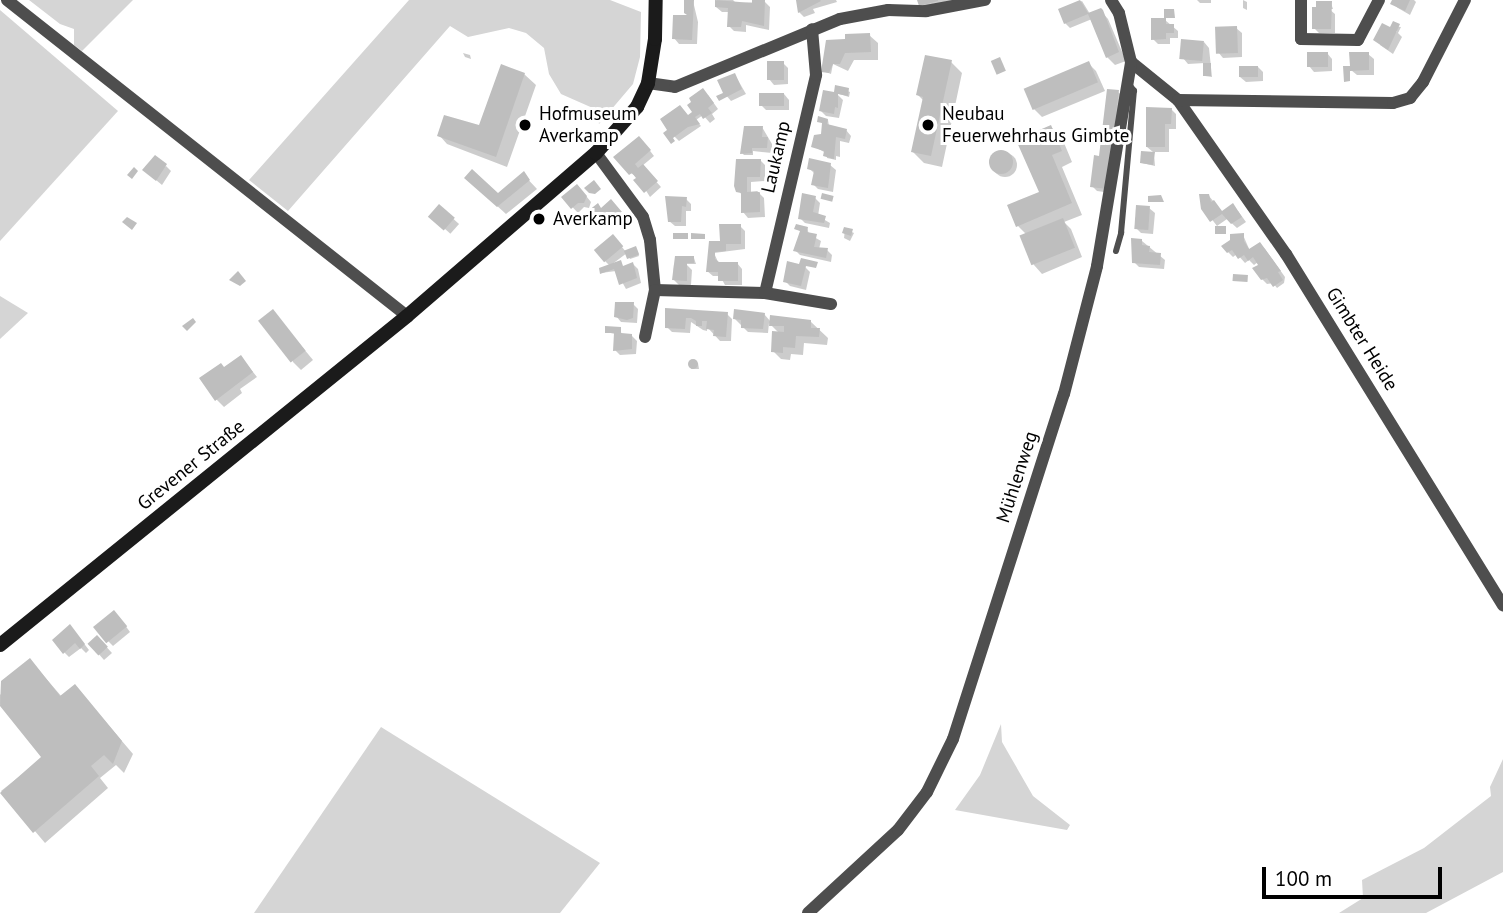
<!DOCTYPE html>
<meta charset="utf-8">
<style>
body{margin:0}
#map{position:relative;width:1503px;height:913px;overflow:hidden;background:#fff;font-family:"PT Sans",sans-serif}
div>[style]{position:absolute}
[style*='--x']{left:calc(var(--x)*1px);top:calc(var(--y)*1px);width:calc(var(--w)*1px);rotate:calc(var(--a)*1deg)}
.green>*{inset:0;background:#d5d5d5}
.shadow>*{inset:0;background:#0003;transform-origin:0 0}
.round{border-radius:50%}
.building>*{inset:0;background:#bebebe;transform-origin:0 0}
.lane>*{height:6px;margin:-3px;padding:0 3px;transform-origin:3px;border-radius:3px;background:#4e4e4e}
.street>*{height:12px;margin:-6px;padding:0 6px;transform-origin:6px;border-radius:6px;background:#4e4e4e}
.secondary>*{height:14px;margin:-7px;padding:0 7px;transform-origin:7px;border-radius:7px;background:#1b1b1b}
.dots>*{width:19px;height:19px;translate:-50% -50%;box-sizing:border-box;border:4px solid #fff;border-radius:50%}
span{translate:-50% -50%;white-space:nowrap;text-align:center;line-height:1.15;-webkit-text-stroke:6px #fff;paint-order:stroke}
.poi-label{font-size:19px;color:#000}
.left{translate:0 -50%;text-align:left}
.street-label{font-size:19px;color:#000}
.scale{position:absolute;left:1262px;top:867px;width:180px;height:32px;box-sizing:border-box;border:4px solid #000;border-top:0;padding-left:9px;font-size:21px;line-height:24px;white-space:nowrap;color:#000;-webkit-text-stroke:5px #fff;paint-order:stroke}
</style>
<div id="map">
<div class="green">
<div style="clip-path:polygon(29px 0,133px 0,82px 51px,74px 45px,74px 29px,60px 24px)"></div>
<div style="clip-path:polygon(409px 0,610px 0,641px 12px,640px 57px,633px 84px,599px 124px,595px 109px,561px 94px,549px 74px,544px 48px,526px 33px,509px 28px,468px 37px,450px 26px,288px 211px,249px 180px)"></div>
<div style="clip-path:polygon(0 10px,118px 111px,0 241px)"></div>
<div style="clip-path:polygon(0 296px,28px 313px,0 339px)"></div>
<div style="clip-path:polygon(1001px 724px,1002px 742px,1033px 796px,1070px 825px,1067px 830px,955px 810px,980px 775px)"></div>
<div style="clip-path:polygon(381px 727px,600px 863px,560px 913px,254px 913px)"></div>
<div style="clip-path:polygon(1503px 759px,1503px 872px,1426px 913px,1339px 913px,1363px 898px,1362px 880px,1424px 848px,1491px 796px,1490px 787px)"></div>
</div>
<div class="shadow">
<div style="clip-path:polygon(717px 0,733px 0,736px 3px,765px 2px,770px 7px,769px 30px,746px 25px,746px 32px,734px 31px,729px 26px,730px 12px,722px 12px,716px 7px)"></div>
<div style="clip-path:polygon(797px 0,836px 0,837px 2px,813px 9px,815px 13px,804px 17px,799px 12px)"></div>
<div style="clip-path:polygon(919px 0,982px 0,928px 13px)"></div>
<div style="clip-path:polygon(1197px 0,1211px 0,1211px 3px,1200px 3px)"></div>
<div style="clip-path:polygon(1243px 0,1247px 2px,1247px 10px,1243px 8px)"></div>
<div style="clip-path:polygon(1394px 0,1414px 0,1416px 2px,1410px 15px,1398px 8px,1392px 3px)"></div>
<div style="clip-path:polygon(693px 1px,698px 22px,697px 44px,679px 44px,674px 38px,690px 17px)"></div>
<div style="clip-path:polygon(1082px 1px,1090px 14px,1100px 10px,1108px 19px,1126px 61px,1115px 65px,1107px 57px,1092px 19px,1070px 28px,1065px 23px,1060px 10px)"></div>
<div style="clip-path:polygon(1331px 3px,1333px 9px,1329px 9px,1335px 14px,1335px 33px,1319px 33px,1314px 28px)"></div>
<div style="clip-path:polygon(1165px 20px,1178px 31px,1178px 38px,1170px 38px,1170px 44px,1158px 44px,1153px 39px)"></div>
<div style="clip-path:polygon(1383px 25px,1397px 32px,1392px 26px,1401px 27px,1398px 33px,1402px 37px,1393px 54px,1380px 45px)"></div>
<div style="clip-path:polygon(1236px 28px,1242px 33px,1242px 57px,1223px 58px,1218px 52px)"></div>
<div style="clip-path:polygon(869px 35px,878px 43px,878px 60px,854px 60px,848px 71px,833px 64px,831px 74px,823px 71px,847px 41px)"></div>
<div style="clip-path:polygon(1204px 42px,1209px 48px,1212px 77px,1205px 76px,1205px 63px,1188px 64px,1183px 58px)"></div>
<div style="clip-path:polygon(463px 53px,470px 55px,471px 59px,465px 57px)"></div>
<div style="clip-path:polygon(1327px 53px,1332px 59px,1332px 71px,1314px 72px,1309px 66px)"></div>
<div style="clip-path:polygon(1368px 54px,1374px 59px,1374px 75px,1357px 75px,1351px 70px)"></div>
<div style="clip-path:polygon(951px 62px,962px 73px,942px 167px,924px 163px,913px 152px,924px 101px,918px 95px)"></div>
<div style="clip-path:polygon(783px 63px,788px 68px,788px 84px,774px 85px,769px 79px)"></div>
<div style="clip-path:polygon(1088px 63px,1096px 71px,1105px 91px,1042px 117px,1034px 109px)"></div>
<div style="clip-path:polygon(1258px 67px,1263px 72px,1263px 81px,1246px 82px,1240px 77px)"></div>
<div style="clip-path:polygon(524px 74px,536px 85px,507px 167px,447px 144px,439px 135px,480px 127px)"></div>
<div style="clip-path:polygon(735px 75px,746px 94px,731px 101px,725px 94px)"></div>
<div style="clip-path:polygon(837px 87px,850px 92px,849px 97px,836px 93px,843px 100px,839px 118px,826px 116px,821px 111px,825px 92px,835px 94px)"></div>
<div style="clip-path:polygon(1118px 92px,1127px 100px,1111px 193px,1097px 191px,1092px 186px)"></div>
<div style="clip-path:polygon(784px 94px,789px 100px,789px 110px,766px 110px,761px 105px)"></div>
<div style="clip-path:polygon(708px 95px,718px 109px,712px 114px,715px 119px,710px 123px,703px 115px,696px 120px,701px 126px,679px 141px,674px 136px,694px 113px,694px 102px)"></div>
<div style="clip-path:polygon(1171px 109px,1176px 114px,1176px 129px,1169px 129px,1169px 152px,1153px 152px,1147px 147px)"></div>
<div style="clip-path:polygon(828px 120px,829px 126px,846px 130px,851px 136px,849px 143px,840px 141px,840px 157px,836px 156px,836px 160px,827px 158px,826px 153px,813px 146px,823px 136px,824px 124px,819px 121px)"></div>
<div style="clip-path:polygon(762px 127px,772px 144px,772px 153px,753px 151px,753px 155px,744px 155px,742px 153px)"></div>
<div style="clip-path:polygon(1051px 127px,1062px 138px,1072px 162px,1062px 167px,1082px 215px,1064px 222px,1071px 229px,1082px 257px,1042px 274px,1034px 265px,1022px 237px,1027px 235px,1018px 226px,1009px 206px,1041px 193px)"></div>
<div style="clip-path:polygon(644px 143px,654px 156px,642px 166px,661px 187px,650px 197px,638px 178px,628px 171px)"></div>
<div class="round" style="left:993px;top:153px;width:24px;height:24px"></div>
<div style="clip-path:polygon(1154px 154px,1155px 166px,1142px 163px)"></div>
<div style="clip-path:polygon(760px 160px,765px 165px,765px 181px,751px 182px,751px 193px,759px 193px,764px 198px,765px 217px,748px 218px,743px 212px,743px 197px,736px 186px)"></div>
<div style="clip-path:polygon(830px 165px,836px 170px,833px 192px,818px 189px,813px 184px,815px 174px,809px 168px)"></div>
<div style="clip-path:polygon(166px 166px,171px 171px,162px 185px,150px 175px)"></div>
<div style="clip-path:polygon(523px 174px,537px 189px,506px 214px,474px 185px,498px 195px)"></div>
<div style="clip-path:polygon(582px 191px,591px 202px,589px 208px,584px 207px,578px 213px,564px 198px)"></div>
<div style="clip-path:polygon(1209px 196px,1223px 213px,1238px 211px,1246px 222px,1237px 228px,1227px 219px,1217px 226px,1204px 209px)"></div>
<div style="clip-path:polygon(815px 198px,820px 203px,818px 216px,830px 223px,829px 228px,805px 223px,800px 218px)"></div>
<div style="clip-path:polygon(686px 199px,691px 204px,691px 211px,686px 211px,686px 226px,675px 226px,669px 221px)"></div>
<div style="left:439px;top:206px;width:27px;height:13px;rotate:42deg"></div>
<div style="clip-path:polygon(616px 207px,625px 218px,613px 228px,599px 213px,595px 217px,590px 212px)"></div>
<div style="clip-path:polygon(1149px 208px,1155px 213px,1153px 234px,1141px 233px,1136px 228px)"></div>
<div style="clip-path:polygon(740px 226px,745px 231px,745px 249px,714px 253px,719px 264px,737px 263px,742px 269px,742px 285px,725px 285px,720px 276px,713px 276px,707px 271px,711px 243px,721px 245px)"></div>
<div style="clip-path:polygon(807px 228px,809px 234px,821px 241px,819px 249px,827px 250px,832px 255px,831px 262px,800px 255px,795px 250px,801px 231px,796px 229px)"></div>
<div style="clip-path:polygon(845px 229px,854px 233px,850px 241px,844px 238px)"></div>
<div style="clip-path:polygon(1243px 235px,1250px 251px,1260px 244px,1265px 249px,1285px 277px,1284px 283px,1277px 288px,1273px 283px,1267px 284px,1262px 279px,1258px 262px,1254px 265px,1249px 260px,1245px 263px,1237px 254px,1233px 257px,1228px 252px)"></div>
<div style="clip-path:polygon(1142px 241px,1165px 260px,1164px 269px,1139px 267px,1134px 262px)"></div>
<div style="clip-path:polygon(618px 242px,626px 252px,637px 251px,639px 256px,630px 259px,627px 253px,611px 265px,623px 267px,633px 264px,638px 269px,641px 283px,626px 289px,616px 271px,601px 273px,610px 266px,605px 261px)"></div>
<div style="clip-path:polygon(694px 258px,696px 264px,686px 264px,692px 270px,691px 285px,679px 285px,673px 279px,674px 264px)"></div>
<div style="clip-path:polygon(805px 267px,810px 272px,806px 290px,790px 286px,785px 281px)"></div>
<div style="clip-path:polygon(633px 304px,638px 309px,637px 323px,621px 322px,616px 316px)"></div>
<div style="clip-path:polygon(667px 310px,727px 314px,732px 319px,731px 341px,720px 341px,707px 327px,707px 331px,703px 330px,691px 322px,690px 333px,672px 332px,667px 327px)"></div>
<div style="clip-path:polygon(764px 314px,771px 322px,810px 321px,828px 338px,827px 345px,804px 343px,803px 355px,791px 354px,790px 360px,781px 359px,773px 351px,780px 334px,769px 323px,768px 333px,748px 332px,735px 319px)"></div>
<div style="clip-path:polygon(280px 320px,313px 360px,301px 370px,293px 362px)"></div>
<div style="clip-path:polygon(620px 329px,622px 335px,632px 336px,637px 341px,636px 354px,620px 355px,615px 350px,615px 334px,606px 332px)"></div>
<div style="clip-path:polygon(241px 357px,257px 377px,240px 389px,242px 393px,224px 407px,216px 399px,225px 369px)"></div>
<div style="clip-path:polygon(689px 362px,698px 363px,699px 369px,691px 369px)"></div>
<div style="clip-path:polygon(119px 617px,130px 632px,113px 646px,108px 641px)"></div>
<div style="clip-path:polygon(75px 632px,89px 650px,86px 653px,81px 648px,69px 657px,64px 652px)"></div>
<div style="clip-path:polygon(102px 642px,112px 653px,104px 660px,90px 644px)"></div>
<div style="clip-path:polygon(30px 660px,62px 697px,75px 686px,133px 754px,124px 773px,116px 765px,100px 778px,108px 788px,45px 843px,1px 791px,44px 757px,0 703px,0 695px)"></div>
</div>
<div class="building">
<div style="clip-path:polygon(684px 0,694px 0,692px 40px,672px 39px,673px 15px,687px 15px,684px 13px)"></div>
<div style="clip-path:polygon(715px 0,752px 3px,752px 0,765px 0,764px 26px,742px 21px,741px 27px,727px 27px,728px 8px,715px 7px)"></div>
<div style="clip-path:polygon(796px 0,820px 0,821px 1px,798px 13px)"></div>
<div style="clip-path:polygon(917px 0,938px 0,938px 1px,919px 6px)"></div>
<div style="clip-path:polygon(1080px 0,1088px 13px,1101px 8px,1103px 10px,1119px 52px,1106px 58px,1088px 14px,1064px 24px,1058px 9px)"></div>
<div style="clip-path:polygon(1392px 0,1410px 0,1405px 11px,1390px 4px)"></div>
<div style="clip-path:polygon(1316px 1px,1332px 1px,1331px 29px,1312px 29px,1312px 7px,1316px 7px)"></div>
<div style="clip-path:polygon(1164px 9px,1174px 9px,1175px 18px,1166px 18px,1166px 24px,1174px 24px,1174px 33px,1166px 33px,1166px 39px,1151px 40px,1151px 18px,1164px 18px)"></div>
<div style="clip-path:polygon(1393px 21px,1400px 24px,1388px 50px,1373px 40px,1382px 23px,1390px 27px)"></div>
<div style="left:1237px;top:26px;width:27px;height:22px;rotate:88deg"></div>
<div style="clip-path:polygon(870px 33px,871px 52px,845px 53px,840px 64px,833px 64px,829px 73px,821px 72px,826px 40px,845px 39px,845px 34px)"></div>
<div style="left:1181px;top:39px;width:23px;height:20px;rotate:5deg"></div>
<div style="left:1307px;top:52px;width:21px;height:15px"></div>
<div style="clip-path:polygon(1349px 52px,1369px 52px,1369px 70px,1350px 71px,1350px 81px,1344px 82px,1343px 66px,1350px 66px)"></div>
<div style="clip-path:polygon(925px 55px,952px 60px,931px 156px,911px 152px,923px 97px,916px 95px)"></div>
<div style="left:1000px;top:57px;width:15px;height:10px;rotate:67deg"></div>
<div style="left:784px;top:61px;width:19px;height:17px;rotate:90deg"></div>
<div style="left:1089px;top:61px;width:23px;height:71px;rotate:67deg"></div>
<div style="left:1211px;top:63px;width:13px;height:8px;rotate:90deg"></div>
<div style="clip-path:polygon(501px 64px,525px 73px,496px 157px,437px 136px,444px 115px,479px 125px)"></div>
<div style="left:1239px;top:66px;width:19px;height:11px"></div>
<div style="clip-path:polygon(735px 73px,742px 89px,719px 101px,716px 96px,723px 93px,717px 80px)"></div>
<div style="clip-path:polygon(835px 85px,849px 88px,848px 96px,838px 94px,838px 108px,835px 107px,834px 114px,819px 111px,823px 90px,834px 92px)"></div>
<div style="clip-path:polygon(703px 88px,714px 103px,708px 108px,712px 113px,703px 119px,700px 114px,695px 117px,700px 124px,688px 127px,673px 138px,675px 141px,671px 144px,663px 133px,667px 130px,660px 119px,680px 105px,688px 115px,692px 112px,687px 105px,691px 102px,689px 98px)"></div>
<div style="clip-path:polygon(1107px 89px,1119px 90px,1107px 189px,1090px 187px,1094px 155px,1099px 156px)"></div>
<div style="left:759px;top:93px;width:25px;height:13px"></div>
<div style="clip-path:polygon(1146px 107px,1172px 108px,1171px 124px,1165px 124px,1165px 147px,1146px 147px)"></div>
<div style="clip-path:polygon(818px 116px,828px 119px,827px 124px,847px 129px,845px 139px,836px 137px,834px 159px,823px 156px,824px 151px,811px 147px,814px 135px,821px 134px,822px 123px,817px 122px)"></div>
<div style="clip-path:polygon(1051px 125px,1062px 151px,1052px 155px,1072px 203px,1016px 227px,1007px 205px,1039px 192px,1016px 140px)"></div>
<div style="clip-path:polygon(744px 126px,763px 126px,762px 137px,768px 137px,767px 148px,752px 148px,752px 153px,740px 154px)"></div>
<div style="clip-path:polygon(639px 136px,651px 150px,635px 164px,638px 168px,643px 164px,658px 181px,644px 193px,633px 180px,636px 178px,632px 173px,629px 175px,613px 157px)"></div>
<div class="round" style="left:989px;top:150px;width:24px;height:24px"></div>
<div style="clip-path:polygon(1141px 151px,1155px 152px,1153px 165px,1140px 163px)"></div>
<div style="clip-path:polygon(155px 155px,167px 164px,156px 181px,142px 170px)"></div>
<div style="clip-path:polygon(809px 158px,831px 163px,828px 188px,811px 185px,814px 171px,807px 169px)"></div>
<div style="clip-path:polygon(736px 159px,761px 159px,760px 177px,747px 177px,747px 192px,760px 191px,760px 212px,741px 213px,741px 193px,736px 192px,734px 186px)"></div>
<div style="clip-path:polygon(134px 167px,138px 171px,132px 179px,127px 175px)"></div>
<div style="clip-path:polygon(472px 169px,498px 193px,524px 171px,530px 180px,497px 207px,464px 178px)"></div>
<div style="clip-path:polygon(594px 180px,601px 189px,595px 194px,589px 193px,584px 188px)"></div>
<div style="clip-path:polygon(577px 184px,587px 196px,584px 203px,578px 203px,571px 209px,561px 197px)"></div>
<div style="clip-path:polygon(802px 193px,816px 196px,813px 212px,826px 216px,824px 223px,798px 219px)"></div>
<div style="left:822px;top:193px;width:12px;height:6px;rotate:14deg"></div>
<div style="clip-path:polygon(1199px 194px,1209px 194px,1211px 202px,1214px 200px,1222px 211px,1233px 203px,1242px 217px,1231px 224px,1222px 214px,1210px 222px,1201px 209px)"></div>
<div style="clip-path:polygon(1161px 195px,1164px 202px,1148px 202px,1148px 196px)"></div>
<div style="clip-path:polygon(665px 196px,687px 197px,686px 207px,682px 206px,681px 222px,668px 222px)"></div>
<div style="clip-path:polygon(611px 199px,622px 212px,606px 224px,596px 212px,591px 216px,588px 211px,598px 203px,601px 208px)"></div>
<div style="left:439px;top:204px;width:21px;height:17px;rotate:41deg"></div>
<div style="left:1136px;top:205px;width:14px;height:24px;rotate:4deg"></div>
<div style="clip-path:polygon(127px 217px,137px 223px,132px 230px,122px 222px)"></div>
<div style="left:1063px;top:218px;width:32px;height:47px;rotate:68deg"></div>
<div style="clip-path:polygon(719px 224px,741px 224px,741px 244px,726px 244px,726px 251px,715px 252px,715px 259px,719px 262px,738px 262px,738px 281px,718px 281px,718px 272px,706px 272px,709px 241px,720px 241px)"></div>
<div style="clip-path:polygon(796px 224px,808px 227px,807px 232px,817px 234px,814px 247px,828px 248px,826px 258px,793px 251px,800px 231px,794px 229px)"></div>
<div style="left:1215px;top:226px;width:11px;height:8px"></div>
<div style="clip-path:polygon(844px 227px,853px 229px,851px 236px,842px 233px)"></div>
<div style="left:673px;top:233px;width:15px;height:6px"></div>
<div style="clip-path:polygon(691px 233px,705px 234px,705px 239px,691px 239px)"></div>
<div style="clip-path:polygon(1244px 233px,1244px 241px,1249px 249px,1260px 242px,1281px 271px,1278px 272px,1283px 280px,1273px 287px,1267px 278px,1261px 280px,1252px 268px,1258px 265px,1253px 257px,1248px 261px,1244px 255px,1238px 259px,1232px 250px,1227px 253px,1221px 246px,1230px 240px,1230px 234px)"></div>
<div style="left:613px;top:234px;width:16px;height:25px;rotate:50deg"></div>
<div style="clip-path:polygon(1131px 238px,1142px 239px,1142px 245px,1150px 246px,1149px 252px,1161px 253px,1160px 265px,1132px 263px)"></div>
<div style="left:636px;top:246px;width:9px;height:13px;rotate:69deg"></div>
<div style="clip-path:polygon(675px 256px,694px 256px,694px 263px,687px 263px,687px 281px,672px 280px)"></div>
<div style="clip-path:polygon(801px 258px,818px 262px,816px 268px,806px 266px,801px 286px,783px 282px,787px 261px,799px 264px)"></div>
<div style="clip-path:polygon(621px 260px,623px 266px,633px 262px,637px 278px,619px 285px,614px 269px,600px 274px,599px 268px)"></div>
<div style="clip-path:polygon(238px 271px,246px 281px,240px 286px,229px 280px)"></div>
<div style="left:1233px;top:274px;width:15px;height:7px;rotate:4deg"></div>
<div style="clip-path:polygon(615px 302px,634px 302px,633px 318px,627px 320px,614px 317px)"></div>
<div style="clip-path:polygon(665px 308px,728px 312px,726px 337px,713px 336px,714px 330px,706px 329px,707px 321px,702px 321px,702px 326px,696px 326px,696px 321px,691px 318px,686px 318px,685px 329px,665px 328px)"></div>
<div style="left:273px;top:309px;width:53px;height:19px;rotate:52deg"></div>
<div style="clip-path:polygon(734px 309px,765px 313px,763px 329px,741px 328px,741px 320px,733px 319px)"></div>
<div style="clip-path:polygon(770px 315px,811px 320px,811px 328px,820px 328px,819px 337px,796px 336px,795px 348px,783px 347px,783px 353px,771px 352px,772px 331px,784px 332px,784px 326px,769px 326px)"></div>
<div style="clip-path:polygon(193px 318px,196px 322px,187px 331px,182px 326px)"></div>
<div style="clip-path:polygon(605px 326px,621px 327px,621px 333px,632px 334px,632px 349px,613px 351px,614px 333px,605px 333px)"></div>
<div style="clip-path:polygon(241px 355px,253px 372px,215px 401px,199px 378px,221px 363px,224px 367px)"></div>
<div class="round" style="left:688px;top:359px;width:10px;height:10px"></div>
<div style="left:114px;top:610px;width:21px;height:27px;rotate:51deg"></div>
<div style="clip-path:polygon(70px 624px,85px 644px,80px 649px,75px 643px,63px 654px,52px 640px)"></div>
<div style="left:97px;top:635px;width:16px;height:13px;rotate:47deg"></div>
<div style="clip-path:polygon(30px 658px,60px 696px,75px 684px,122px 741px,113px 764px,104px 755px,91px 766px,99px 776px,33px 833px,0 793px,41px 757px,0 706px,1px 681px)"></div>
</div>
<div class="lane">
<div style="--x:1116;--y:251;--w:19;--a:-74"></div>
<div style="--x:1121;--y:233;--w:143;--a:-84.8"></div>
<div style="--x:1134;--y:91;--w:9;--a:-126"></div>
</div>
<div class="street">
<div style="--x:7;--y:0;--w:510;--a:38.31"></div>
<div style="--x:1301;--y:0;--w:39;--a:90"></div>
<div style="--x:1301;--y:39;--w:57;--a:1"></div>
<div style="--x:1358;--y:40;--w:45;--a:-62.3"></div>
<div style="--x:1131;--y:62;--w:60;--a:39"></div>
<div style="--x:1178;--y:100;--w:188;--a:55"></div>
<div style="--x:1286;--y:254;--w:413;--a:58.3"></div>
<div style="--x:648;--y:83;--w:27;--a:8"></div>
<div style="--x:675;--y:87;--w:178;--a:-22.4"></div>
<div style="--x:840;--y:19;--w:49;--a:-10.6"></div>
<div style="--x:888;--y:10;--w:38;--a:2"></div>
<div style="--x:926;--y:11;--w:60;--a:-10.6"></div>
<div style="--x:1178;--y:100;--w:215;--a:0.8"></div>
<div style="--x:1393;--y:103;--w:18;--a:-16"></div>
<div style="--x:1410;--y:98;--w:21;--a:-51"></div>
<div style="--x:1423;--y:82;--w:92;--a:-62.9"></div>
<div style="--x:596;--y:153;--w:79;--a:53.7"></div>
<div style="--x:643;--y:217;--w:24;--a:73"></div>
<div style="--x:650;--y:240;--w:50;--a:84.3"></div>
<div style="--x:655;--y:290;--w:110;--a:1.6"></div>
<div style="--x:765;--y:293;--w:224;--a:-76.8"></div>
<div style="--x:816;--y:75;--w:46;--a:-95"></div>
<div style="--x:765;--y:293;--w:67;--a:9.5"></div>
<div style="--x:645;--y:337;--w:48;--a:-78"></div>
<div style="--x:808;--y:913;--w:122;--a:-42.7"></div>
<div style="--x:898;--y:830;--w:48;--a:-52.7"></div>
<div style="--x:927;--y:792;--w:59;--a:-63.9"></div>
<div style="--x:953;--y:739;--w:362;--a:-72.2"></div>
<div style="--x:1064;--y:394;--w:132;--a:-75.5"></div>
<div style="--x:1097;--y:266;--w:207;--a:-80.5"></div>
<div style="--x:1131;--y:62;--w:50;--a:-103.8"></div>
<div style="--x:1119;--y:13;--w:15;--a:-122"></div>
</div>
<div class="secondary">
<div style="--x:0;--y:645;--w:523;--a:-38.95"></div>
<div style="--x:407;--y:316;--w:250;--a:-40.8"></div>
<div style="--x:596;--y:153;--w:62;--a:-48.3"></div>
<div style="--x:637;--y:107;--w:26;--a:-65"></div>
<div style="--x:648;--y:83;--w:45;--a:-81"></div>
<div style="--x:655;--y:39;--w:39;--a:-89"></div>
</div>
<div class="dots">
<div style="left:525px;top:125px;background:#000"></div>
<div style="left:928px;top:125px;background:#000"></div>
<div style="left:539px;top:219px;background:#000"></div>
</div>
<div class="poi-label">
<span class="left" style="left:539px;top:125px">Hofmuseum<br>Averkamp</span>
<span class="left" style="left:942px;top:125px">Neubau<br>Feuerwehrhaus Gimbte</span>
<span class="left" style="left:553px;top:219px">Averkamp</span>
</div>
<div class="street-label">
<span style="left:776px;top:157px;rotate:-77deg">Laukamp</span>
<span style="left:1362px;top:339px;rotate:58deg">Gimbter Heide</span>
<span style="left:191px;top:465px;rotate:-39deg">Grevener Straße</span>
<span style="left:1017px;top:477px;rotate:-72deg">Mühlenweg</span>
</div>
<div class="scale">100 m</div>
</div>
